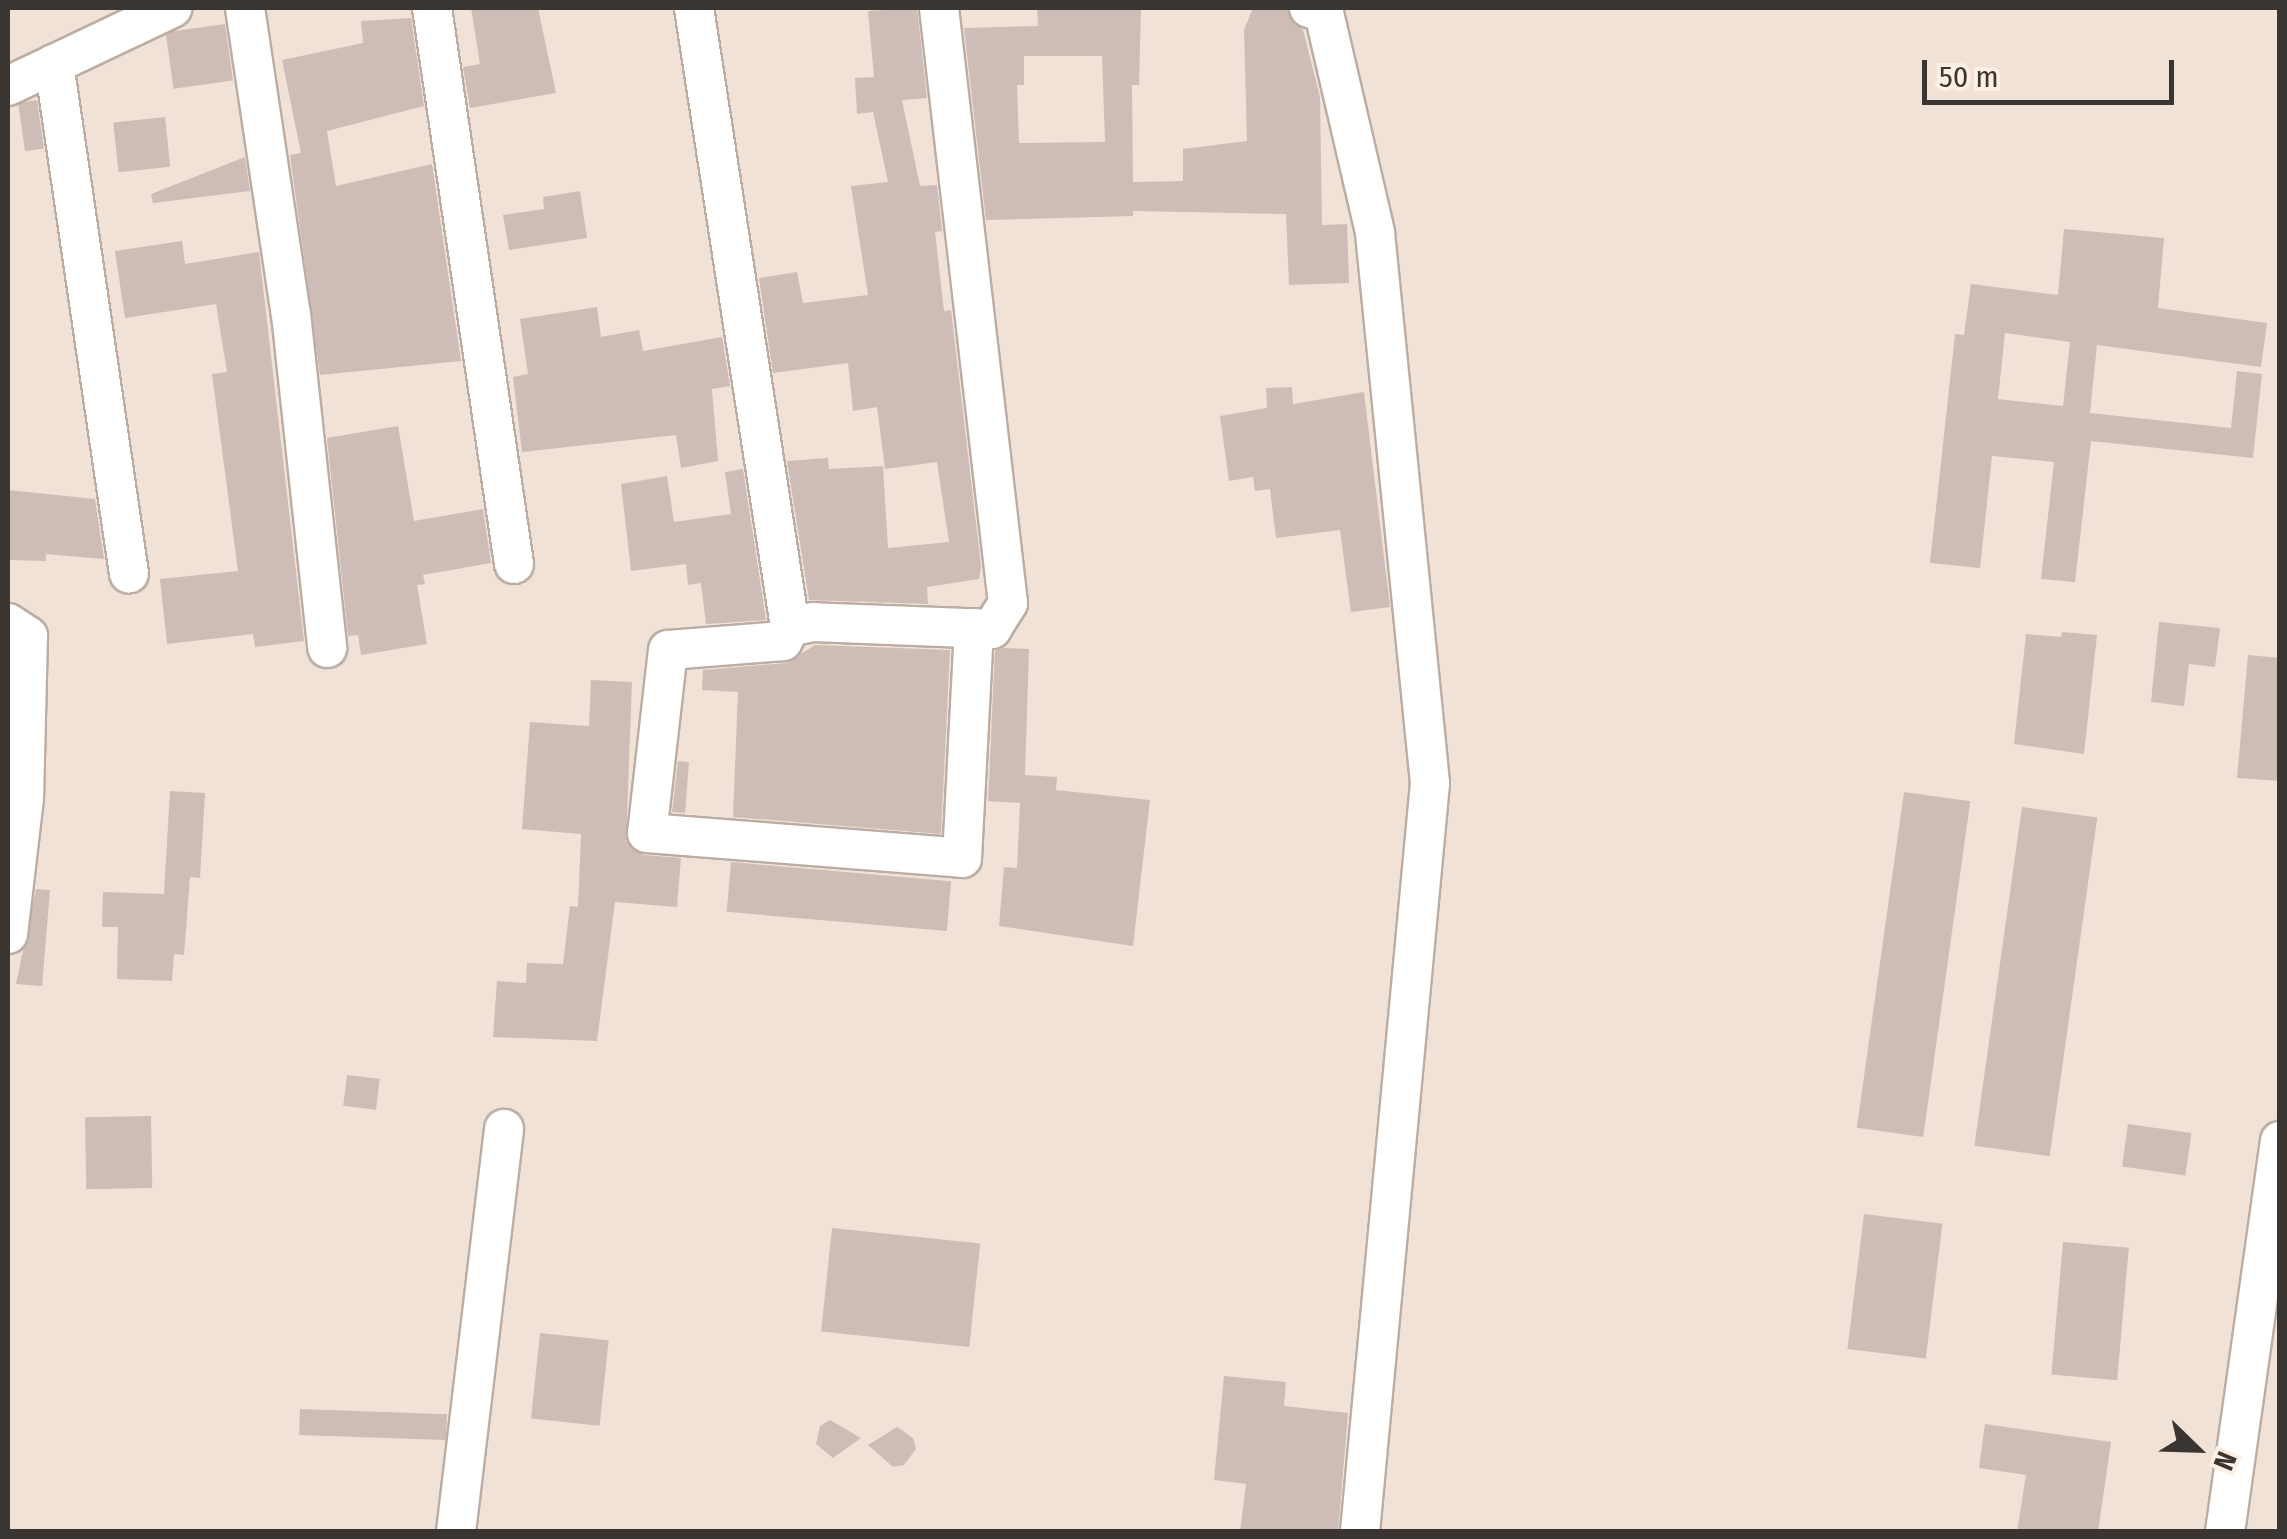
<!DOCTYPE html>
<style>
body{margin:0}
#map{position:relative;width:2287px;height:1539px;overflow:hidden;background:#f0e2d7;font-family:"Fira Sans Condensed",sans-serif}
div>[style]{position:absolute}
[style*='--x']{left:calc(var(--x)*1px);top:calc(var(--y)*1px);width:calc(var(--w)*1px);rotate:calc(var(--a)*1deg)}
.building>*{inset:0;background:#cebdb6;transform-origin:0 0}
.roads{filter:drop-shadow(2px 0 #bbada3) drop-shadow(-2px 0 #bbada3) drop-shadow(0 2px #bbada3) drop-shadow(0 -2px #bbada3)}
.minor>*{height:38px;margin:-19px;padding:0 19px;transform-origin:19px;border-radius:19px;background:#fff}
span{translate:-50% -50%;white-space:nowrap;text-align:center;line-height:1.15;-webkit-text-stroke:9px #feefe5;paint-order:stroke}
.frame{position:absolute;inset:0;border:10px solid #3a3531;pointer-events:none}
.north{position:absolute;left:2147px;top:1399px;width:100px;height:100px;-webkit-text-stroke:8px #feefe5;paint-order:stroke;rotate:113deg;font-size:28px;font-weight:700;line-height:40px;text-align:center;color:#3a3531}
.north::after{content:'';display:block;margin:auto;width:35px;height:45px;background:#3a3531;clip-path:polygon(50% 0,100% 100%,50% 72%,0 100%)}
.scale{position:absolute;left:1922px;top:60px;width:252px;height:45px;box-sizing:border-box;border:5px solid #3a3531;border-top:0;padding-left:12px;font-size:30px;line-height:35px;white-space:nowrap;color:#3a3531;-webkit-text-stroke:8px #feefe5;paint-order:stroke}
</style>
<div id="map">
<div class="building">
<div style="clip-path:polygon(471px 8px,538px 8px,556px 93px,470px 108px,463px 67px,480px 64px)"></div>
<div style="clip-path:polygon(917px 8px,927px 98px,902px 100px,920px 186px,937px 185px,942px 231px,935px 232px,944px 311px,951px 310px,981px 566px,979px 579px,927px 587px,928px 604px,809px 600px,787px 461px,828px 458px,829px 469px,883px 466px,888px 548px,949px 542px,937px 462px,885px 469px,877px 407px,853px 411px,848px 363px,773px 373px,759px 278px,797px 272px,803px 303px,868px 295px,851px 186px,888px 182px,873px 112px,857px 114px,855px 78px,874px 77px,868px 11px)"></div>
<div style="clip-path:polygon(evenodd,1037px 8px,1141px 8px,1139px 85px,1132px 85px,1133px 182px,1183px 181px,1183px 149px,1247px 141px,1244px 30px,1253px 8px,1287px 8px,1303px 30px,1320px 97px,1322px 225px,1347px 224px,1349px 283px,1289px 285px,1286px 214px,1133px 211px,1133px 216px,986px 220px,964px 28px,1038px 26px,1037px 8px,1024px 56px,1102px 56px,1105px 142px,1019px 143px,1017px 85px,1024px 85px,1024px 56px)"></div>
<div style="clip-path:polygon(411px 18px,424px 106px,327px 131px,336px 186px,432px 164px,461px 361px,320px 375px,290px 155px,301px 153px,282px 60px,363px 43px,361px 21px)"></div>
<div style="left:225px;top:24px;width:57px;height:60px;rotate:82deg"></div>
<div style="left:37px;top:100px;width:49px;height:19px;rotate:82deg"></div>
<div style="left:165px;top:117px;width:50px;height:52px;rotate:84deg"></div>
<div style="clip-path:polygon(245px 157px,250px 191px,153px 203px,151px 194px)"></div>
<div style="clip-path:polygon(580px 191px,587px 238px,509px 250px,503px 215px,544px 209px,543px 197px)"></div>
<div style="clip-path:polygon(evenodd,2064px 229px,2164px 238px,2158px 308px,2267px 323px,2261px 367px,2097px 345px,2090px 413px,2231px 428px,2237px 371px,2262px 374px,2253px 458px,2091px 441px,2075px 582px,2041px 579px,2054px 462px,1992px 456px,1980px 568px,1930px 563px,1955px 334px,1964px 335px,1971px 284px,2058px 295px,2064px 229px,2005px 333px,2070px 342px,2063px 406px,1998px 399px,2005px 333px)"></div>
<div style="clip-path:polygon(182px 241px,185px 264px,259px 252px,304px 641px,255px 647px,253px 634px,167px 644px,160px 579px,238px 571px,212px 374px,227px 372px,216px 304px,125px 318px,115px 251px)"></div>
<div style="clip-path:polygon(597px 307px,601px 337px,639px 330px,643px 351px,722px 337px,730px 386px,712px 389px,718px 461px,681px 468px,676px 435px,522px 452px,513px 377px,528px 374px,520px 319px)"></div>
<div style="clip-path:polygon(1292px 387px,1293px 404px,1364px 392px,1390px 607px,1351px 612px,1340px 530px,1276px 538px,1270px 489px,1255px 491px,1253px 477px,1229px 481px,1220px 416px,1267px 408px,1266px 388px)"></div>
<div style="clip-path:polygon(398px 426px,414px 521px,483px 509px,491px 563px,423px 575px,425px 584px,417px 585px,427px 644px,361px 655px,358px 635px,348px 636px,327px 438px)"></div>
<div style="clip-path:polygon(743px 469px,766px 620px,706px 624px,701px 583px,688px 585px,686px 564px,631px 571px,621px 484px,667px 476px,674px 522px,731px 514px,725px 472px)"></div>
<div style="clip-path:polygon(8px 490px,95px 499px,104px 559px,46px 554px,46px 561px,8px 560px)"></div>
<div style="clip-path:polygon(2159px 622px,2220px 628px,2215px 667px,2189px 664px,2184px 706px,2151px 702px)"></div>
<div style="clip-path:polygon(2062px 632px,2097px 635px,2084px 754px,2014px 744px,2026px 634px,2061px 637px)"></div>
<div style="clip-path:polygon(815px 645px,950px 650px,941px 834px,733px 817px,738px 692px,702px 690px,703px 670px,786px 663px)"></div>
<div style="clip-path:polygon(1003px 648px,1029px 649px,1025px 775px,1057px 777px,1056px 790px,1150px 800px,1133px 946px,999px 926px,1004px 867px,1017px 868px,1020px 803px,988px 801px,995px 651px)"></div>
<div style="clip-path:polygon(2248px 655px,2280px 658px,2280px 781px,2237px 778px)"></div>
<div style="clip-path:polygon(591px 680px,632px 682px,626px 841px,644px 855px,681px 858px,677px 907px,615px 902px,597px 1041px,493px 1037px,497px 981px,526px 983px,527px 963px,563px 964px,570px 906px,578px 907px,581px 834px,522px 829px,530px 722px,589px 726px)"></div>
<div style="clip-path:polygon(678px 761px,689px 762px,685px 813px,672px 812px)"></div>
<div style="clip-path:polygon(170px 791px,205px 793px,200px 878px,190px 877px,184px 955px,174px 954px,172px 981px,117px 979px,118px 927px,102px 927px,103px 892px,164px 894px)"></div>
<div style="left:1904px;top:792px;width:67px;height:339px;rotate:8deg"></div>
<div style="left:2022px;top:807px;width:76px;height:342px;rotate:8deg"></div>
<div style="left:731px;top:862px;width:221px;height:50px;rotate:5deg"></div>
<div style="clip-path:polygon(36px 889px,50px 890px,42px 986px,16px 984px)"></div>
<div style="left:347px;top:1075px;width:33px;height:31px;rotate:7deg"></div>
<div style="left:151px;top:1116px;width:72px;height:66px;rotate:89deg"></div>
<div style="left:2128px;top:1124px;width:64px;height:43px;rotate:8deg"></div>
<div style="left:1864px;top:1214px;width:79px;height:136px;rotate:7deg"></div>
<div style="left:832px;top:1228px;width:149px;height:104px;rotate:6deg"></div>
<div style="left:2063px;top:1242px;width:66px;height:133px;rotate:5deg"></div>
<div style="left:540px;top:1333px;width:69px;height:86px;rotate:6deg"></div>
<div style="clip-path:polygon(1224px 1376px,1286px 1382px,1284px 1406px,1348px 1413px,1338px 1532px,1240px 1532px,1246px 1484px,1214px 1480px)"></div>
<div style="left:300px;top:1409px;width:147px;height:26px;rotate:2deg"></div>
<div style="clip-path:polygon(830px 1420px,861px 1438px,833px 1458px,816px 1444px,820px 1426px)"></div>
<div style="clip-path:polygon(1985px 1424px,2111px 1442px,2098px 1532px,2017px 1532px,2026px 1475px,1979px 1468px)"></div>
<div style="clip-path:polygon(897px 1427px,913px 1438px,916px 1449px,904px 1465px,893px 1467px,868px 1445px)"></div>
</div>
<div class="roads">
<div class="minor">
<div style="--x:245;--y:8;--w:309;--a:81.5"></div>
<div style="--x:291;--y:314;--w:336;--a:83.8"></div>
<div style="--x:432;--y:8;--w:562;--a:81.61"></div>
<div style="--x:694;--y:8;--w:626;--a:81.18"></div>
<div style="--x:939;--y:8;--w:599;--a:83.39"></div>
<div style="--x:1008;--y:603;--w:31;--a:122"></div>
<div style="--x:992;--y:629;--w:179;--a:-177.8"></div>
<div style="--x:813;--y:622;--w:24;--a:168"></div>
<div style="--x:790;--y:627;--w:16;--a:117"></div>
<div style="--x:783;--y:641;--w:115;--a:175.5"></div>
<div style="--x:668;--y:650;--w:184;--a:96.5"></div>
<div style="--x:647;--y:833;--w:316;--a:4.5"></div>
<div style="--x:962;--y:858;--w:230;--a:-87"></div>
<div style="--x:1309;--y:8;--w:16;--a:18"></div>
<div style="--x:1324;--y:13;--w:226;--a:76.9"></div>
<div style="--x:1375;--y:233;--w:553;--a:84.29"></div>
<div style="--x:1430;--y:783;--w:752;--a:95.34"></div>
<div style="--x:54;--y:64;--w:515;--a:81.63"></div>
<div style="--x:8;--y:86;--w:182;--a:-25.4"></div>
<div style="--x:8;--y:623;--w:24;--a:33"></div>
<div style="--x:28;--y:636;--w:162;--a:91.4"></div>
<div style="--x:24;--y:798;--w:137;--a:96.7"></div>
<div style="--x:456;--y:1532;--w:406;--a:-83.2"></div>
<div style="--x:2225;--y:1532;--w:395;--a:-82"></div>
</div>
</div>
<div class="frame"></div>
<div class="north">N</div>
<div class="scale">50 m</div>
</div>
